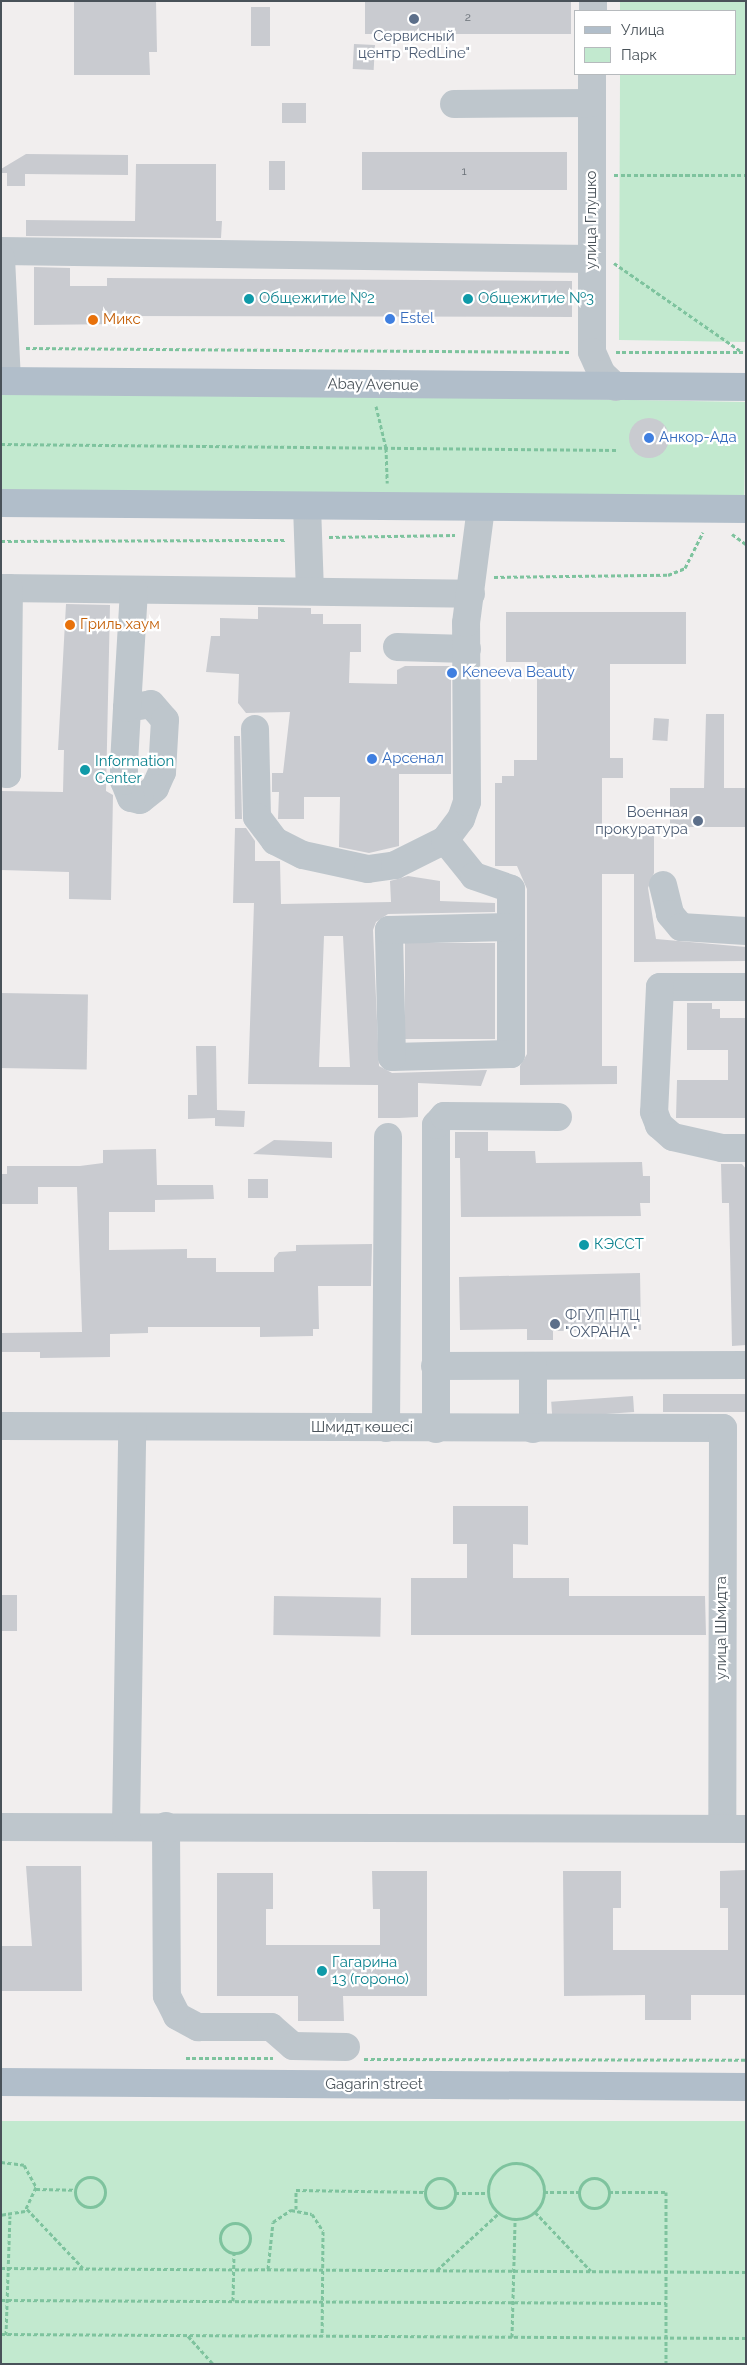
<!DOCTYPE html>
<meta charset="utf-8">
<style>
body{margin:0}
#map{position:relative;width:747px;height:2365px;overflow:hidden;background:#f1eeee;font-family:Raleway,sans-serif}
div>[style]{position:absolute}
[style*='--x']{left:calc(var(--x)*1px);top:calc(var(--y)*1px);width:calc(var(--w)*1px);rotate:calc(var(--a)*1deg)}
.green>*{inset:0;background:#c2e9cf;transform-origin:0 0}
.building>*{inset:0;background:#c9cbd0;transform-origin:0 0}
.round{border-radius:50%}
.path>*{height:3px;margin-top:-1.5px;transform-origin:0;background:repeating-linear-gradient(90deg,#7ec39e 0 4px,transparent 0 6.5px)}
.path>.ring{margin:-1.5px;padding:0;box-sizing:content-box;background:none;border:3px solid #7ec39e;border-radius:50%}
.minor>*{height:28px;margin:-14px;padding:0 14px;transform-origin:14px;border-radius:14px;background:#bec6cc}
.major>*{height:28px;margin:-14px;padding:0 14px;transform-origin:14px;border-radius:14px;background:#b1beca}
.dots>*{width:14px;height:14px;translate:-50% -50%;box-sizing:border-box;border:2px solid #fff;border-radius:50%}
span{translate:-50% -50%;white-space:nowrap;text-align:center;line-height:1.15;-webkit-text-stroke:4.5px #fff;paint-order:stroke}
.number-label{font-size:12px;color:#697077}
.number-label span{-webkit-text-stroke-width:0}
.service-label{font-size:15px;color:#4e5e75}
.right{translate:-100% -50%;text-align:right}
.left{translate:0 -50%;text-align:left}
.street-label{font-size:15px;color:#495259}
.culture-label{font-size:15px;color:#0d838f}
.shop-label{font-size:15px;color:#366cbe}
.food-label{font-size:15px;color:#c56008}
.frame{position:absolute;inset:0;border:2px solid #495259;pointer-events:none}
.legend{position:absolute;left:574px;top:10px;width:162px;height:65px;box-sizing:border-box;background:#fff;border:1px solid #b6babd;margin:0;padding:6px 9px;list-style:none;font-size:15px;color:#495259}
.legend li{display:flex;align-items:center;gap:10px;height:25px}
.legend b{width:25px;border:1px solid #b6babd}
</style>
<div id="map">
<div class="green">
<div style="clip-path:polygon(620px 1px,746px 1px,746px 342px,619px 340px,620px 74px,736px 74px,736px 11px,620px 11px)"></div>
<div style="left:1px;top:389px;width:745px;height:107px;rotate:1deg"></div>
<div style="left:1px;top:2121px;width:745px;height:243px"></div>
</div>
<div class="building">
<div style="clip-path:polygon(74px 1px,156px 1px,157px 52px,149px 52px,150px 75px,74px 75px)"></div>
<div style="left:365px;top:1px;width:206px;height:33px"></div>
<div style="left:251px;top:7px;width:19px;height:39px"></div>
<div style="left:354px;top:44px;width:21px;height:25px;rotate:3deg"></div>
<div style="left:282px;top:103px;width:24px;height:20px"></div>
<div style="left:362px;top:152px;width:205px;height:38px"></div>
<div style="clip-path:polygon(26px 154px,128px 155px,128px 175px,25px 174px,25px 186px,7px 186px,7px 173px,1px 173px,1px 169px)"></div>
<div style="left:269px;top:161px;width:16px;height:29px"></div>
<div style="clip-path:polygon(136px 164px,216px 164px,216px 221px,222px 221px,221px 238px,26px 236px,26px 220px,135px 221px)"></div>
<div style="clip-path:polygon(34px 267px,70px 268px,70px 286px,107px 286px,107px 278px,572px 281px,572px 317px,120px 316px,120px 324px,34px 325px)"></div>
<div class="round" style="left:629px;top:418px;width:40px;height:40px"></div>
<div style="clip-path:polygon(66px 604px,110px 605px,106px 791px,113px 795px,111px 900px,69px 899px,69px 872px,1px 870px,1px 791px,63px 792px,64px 750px,58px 750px)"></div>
<div style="clip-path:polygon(258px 607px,311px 608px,311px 614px,323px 614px,323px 624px,361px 624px,361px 652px,350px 652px,349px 683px,397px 684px,397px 670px,405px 666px,451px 666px,451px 774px,399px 774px,399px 846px,369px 853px,339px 847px,340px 797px,304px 797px,304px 819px,278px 819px,279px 792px,272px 792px,272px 773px,283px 773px,290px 712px,246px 713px,238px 703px,239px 674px,206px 672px,211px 636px,220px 636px,220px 618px,258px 619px)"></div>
<div style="clip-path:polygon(506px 612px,686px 612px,686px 664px,610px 664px,610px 758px,623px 758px,623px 778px,602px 778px,602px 825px,654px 826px,654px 873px,648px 888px,656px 939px,746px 947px,746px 961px,634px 962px,634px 874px,602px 874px,602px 1066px,617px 1066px,617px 1084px,520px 1085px,520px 1066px,527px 1054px,527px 889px,517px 866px,495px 866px,495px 783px,502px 783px,502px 776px,514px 776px,514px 760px,537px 760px,537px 662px,506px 662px)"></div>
<div style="clip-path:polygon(706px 714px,724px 714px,724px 788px,746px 788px,746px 827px,670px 827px,670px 788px,704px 788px)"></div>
<div style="left:654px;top:718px;width:15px;height:22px;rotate:4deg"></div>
<div style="clip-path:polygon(234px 736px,240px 736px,242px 819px,235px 819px)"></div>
<div style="clip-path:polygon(evenodd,235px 828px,246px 828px,255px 841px,255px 861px,280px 861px,281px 904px,391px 902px,390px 881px,408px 876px,440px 881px,440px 901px,495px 903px,495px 912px,388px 914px,376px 922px,373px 930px,379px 1066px,392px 1073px,487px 1070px,481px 1086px,418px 1083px,418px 1117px,399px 1118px,378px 1118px,378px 1085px,248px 1084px,254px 903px,233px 903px,235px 828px,324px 936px,343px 936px,350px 1067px,319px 1067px,324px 936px)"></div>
<div style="left:495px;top:943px;width:96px;height:90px;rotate:90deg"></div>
<div style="left:1px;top:993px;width:87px;height:75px;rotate:1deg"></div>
<div style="clip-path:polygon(687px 1003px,712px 1003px,712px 1009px,720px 1009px,720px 1018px,746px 1018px,746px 1118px,676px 1118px,677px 1080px,728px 1080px,728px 1050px,687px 1050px)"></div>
<div style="clip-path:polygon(196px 1046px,216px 1046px,217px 1110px,245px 1111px,244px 1127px,215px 1126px,215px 1118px,188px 1119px,188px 1095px,197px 1095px)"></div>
<div style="clip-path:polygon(455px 1132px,488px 1132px,488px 1151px,535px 1151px,536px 1163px,642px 1162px,643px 1176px,650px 1176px,650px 1203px,640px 1203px,641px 1216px,461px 1217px,460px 1158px,455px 1158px)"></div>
<div style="clip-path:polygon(274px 1140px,332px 1142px,332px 1158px,253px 1154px)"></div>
<div style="clip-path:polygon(156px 1149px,157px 1185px,213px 1185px,214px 1199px,155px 1200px,155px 1212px,109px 1212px,109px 1250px,187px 1249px,187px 1258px,216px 1258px,216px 1272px,274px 1272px,274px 1258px,279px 1252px,296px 1251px,296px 1245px,372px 1244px,371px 1286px,318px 1286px,319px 1329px,313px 1329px,313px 1336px,260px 1337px,260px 1327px,148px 1327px,148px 1333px,110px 1334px,110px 1357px,40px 1358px,40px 1352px,1px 1352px,1px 1333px,82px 1332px,77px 1187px,38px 1187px,38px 1204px,1px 1204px,1px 1174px,7px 1174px,7px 1166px,80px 1166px,103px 1163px,103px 1150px)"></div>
<div style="clip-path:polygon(721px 1164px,742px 1164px,746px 1169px,746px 1345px,732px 1346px,729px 1203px,722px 1203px)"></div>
<div style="left:248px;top:1179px;width:20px;height:19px"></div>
<div style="clip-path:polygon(640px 1273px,641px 1330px,553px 1331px,553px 1340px,527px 1340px,527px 1329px,460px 1330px,459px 1277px)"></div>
<div style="left:746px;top:1394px;width:18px;height:83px;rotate:90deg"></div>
<div style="left:633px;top:1396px;width:16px;height:82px;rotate:86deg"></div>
<div style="clip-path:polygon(453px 1506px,528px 1506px,528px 1545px,513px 1544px,513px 1578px,569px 1578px,569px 1596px,705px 1596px,706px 1635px,411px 1635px,411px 1578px,467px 1578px,467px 1544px,453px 1544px)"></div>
<div style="left:1px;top:1595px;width:16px;height:36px"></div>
<div style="left:274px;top:1596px;width:107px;height:39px;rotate:1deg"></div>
<div style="clip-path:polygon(26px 1866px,81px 1866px,82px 1991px,1px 1991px,1px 1946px,32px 1946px)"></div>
<div style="clip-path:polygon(746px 1870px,746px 1995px,691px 1995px,691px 2020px,645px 2020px,645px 1995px,564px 1996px,563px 1871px,621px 1871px,621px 1908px,613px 1908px,613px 1950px,728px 1950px,728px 1908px,720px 1908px,720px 1871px)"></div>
<div style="clip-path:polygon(372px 1871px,427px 1871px,427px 1996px,343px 1996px,344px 2021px,298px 2021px,298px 1996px,217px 1996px,217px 1873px,273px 1873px,273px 1909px,266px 1909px,266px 1945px,380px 1945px,380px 1909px,373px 1909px)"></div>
</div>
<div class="path">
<div style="--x:614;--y:175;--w:132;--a:0"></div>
<div style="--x:614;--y:263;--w:156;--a:34.8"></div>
<div style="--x:26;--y:348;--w:544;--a:0.42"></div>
<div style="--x:616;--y:352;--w:130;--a:0"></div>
<div style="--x:376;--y:406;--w:43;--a:76.6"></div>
<div style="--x:386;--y:448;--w:35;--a:88"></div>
<div style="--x:1;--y:444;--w:616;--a:0.56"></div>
<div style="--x:732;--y:534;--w:17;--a:36"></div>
<div style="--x:329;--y:537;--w:126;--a:-0.9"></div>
<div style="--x:1;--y:541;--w:285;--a:-0.2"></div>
<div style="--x:494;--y:577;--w:174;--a:-0.7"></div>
<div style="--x:668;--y:575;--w:18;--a:-22"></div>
<div style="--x:685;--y:568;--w:40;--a:-63.4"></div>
<div style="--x:186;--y:2058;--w:87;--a:0"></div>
<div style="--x:364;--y:2059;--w:382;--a:0.1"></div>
<div style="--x:1;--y:2162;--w:23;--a:7"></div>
<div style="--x:24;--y:2165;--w:25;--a:61"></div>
<div style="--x:36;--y:2187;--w:26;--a:115"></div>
<div style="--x:25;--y:2211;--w:24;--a:171"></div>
<div class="ring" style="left:488px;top:2163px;width:53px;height:53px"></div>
<div class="ring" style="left:75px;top:2177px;width:27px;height:27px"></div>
<div class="ring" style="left:579px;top:2178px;width:27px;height:27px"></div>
<div class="ring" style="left:425px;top:2178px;width:27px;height:27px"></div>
<div style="--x:36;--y:2189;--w:39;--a:1"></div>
<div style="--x:544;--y:2192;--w:36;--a:0"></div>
<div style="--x:609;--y:2192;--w:57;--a:0"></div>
<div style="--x:666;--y:2192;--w:172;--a:90"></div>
<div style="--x:455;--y:2193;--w:33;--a:0"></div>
<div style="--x:27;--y:2209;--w:81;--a:46.5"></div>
<div style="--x:296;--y:2209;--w:19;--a:-90"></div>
<div style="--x:296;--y:2190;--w:129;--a:0.9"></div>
<div style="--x:535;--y:2212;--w:81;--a:46.5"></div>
<div class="ring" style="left:220px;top:2223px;width:27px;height:27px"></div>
<div style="--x:1;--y:2268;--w:745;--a:0.31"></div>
<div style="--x:268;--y:2269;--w:47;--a:-83.9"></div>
<div style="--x:273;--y:2222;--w:22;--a:-34"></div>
<div style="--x:291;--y:2210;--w:21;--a:11"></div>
<div style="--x:312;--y:2214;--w:20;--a:57"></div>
<div style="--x:323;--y:2231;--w:105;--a:90.5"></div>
<div style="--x:437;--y:2270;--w:84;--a:-42.6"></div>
<div style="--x:1;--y:2300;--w:665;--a:0.26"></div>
<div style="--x:233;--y:2301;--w:48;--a:-88.8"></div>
<div style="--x:1;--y:2334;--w:745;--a:0.31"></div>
<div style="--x:6;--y:2335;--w:119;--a:-88.1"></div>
<div style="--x:188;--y:2336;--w:38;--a:48"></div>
<div style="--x:512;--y:2337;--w:118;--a:-88.5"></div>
</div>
<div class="minor">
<div style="--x:593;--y:11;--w:10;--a:-90"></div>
<div style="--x:592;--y:74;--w:278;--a:90"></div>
<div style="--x:592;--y:352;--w:24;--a:66"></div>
<div style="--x:602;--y:374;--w:19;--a:43"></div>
<div style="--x:454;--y:104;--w:138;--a:-0.4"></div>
<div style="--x:1;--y:251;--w:591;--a:0.78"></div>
<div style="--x:1;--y:258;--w:123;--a:87.2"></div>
<div style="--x:307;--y:506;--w:84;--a:88"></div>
<div style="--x:1;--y:588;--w:470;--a:0.7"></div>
<div style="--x:397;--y:647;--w:70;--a:1.6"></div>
<div style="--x:127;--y:708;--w:24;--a:-9"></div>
<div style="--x:151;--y:704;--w:21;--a:49"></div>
<div style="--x:165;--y:720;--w:52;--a:93.3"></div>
<div style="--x:162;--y:772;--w:17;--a:114"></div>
<div style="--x:155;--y:788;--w:19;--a:141"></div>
<div style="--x:140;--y:800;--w:9;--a:-167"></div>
<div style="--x:131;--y:798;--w:18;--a:-112"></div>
<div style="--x:124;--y:781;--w:17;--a:-90"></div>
<div style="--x:124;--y:764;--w:56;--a:-86.9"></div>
<div style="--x:127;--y:708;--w:118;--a:-86.6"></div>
<div style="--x:255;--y:729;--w:88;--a:88.7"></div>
<div style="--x:257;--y:817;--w:30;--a:53"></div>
<div style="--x:275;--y:841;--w:31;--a:27"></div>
<div style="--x:303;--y:855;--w:66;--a:12.2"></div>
<div style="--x:368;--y:869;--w:27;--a:-8"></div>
<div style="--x:395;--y:865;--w:56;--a:-26.6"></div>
<div style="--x:445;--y:840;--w:26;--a:-53"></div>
<div style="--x:461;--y:819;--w:18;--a:-71"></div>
<div style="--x:467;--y:802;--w:179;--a:-90.3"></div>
<div style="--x:466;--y:623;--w:117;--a:-82.6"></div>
<div style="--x:1;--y:773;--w:6;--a:9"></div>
<div style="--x:7;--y:774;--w:186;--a:-89.4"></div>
<div style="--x:445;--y:840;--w:46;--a:51.1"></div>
<div style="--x:474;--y:876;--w:39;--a:19"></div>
<div style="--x:511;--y:889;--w:165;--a:90"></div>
<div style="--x:511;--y:1054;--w:119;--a:178.6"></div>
<div style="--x:392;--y:1057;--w:127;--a:-91.4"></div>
<div style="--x:389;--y:930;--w:119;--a:-1.4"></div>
<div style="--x:663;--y:885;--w:30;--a:76"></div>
<div style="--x:670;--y:914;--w:17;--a:50"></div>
<div style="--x:681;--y:927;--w:65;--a:3.5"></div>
<div style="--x:746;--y:987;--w:86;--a:180"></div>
<div style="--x:660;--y:987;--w:125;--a:92.7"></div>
<div style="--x:654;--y:1112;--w:14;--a:69"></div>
<div style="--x:659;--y:1125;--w:18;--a:41"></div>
<div style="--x:673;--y:1137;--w:50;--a:12.7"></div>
<div style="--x:722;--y:1148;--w:24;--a:0"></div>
<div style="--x:435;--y:1366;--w:311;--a:-0.2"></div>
<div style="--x:533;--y:1366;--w:63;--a:90"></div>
<div style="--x:1;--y:1426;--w:722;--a:0.16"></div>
<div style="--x:723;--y:1428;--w:400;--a:90.1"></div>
<div style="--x:386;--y:1428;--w:291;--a:-89.6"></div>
<div style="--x:436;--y:1429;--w:304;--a:-90"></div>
<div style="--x:436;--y:1125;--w:12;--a:-48"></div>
<div style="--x:444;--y:1116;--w:114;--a:0.5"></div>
<div style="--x:166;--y:1826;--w:170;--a:89.7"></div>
<div style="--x:167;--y:1996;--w:22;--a:63"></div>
<div style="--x:177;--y:2016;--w:24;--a:28"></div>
<div style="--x:198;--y:2027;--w:73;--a:0"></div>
<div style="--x:271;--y:2027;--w:29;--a:41"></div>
<div style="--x:293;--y:2046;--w:53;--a:1.1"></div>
<div style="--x:1;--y:1827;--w:745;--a:0.15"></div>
<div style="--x:126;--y:1827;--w:400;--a:-89.1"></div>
</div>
<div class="major">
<div style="--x:1;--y:381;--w:745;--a:0.46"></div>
<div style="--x:1;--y:503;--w:745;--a:0.46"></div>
<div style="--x:1;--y:2082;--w:745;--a:0.38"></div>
</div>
<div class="dots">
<div style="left:414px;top:19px;background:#5c6f8a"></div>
<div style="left:249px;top:299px;background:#0f9aa8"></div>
<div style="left:468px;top:299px;background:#0f9aa8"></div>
<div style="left:390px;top:319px;background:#3f7fe0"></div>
<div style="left:93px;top:320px;background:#e8710a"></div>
<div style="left:649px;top:438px;background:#3f7fe0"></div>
<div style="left:70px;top:625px;background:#e8710a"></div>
<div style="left:452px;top:673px;background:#3f7fe0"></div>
<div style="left:372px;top:759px;background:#3f7fe0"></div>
<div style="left:85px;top:770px;background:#0f9aa8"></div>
<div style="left:698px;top:821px;background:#5c6f8a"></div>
<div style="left:584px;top:1245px;background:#0f9aa8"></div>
<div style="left:555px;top:1324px;background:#5c6f8a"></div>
<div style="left:322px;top:1971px;background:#0f9aa8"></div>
</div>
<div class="number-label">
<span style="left:468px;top:18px">2</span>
<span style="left:464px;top:172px">1</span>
</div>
<div class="service-label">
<span style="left:414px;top:45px">Сервисный<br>центр "RedLine"</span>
<span class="right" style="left:688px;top:821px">Военная<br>прокуратура</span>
<span class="left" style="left:565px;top:1324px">ФГУП НТЦ<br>"ОХРАНА "</span>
</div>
<div class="street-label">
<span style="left:592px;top:220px;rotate:-90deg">улица Глушко</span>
<span style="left:373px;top:385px;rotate:1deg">Abay Avenue</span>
<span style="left:362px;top:1428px">Шмидт көшесі</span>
<span style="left:722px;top:1628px;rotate:-90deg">улица Шмидта</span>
<span style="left:374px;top:2085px">Gagarin street</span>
</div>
<div class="culture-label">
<span class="left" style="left:259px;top:299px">Общежитие №2</span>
<span class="left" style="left:478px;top:299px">Общежитие №3</span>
<span class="left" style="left:95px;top:770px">Information<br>Center</span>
<span class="left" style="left:594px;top:1245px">КЭССТ</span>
<span class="left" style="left:332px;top:1971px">Гагарина<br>13 (гороно)</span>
</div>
<div class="shop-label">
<span class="left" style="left:400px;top:319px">Estel</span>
<span class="left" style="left:659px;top:438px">Анкор-Ада</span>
<span class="left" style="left:462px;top:673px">Keneeva Beauty</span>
<span class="left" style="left:382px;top:759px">Арсенал</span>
</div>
<div class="food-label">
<span class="left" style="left:103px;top:320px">Микс</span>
<span class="left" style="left:80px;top:625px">Гриль хаум</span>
</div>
<div class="frame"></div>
<ul class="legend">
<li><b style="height:6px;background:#b1beca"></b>Улица</li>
<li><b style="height:14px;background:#c2e9cf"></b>Парк</li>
</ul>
</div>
